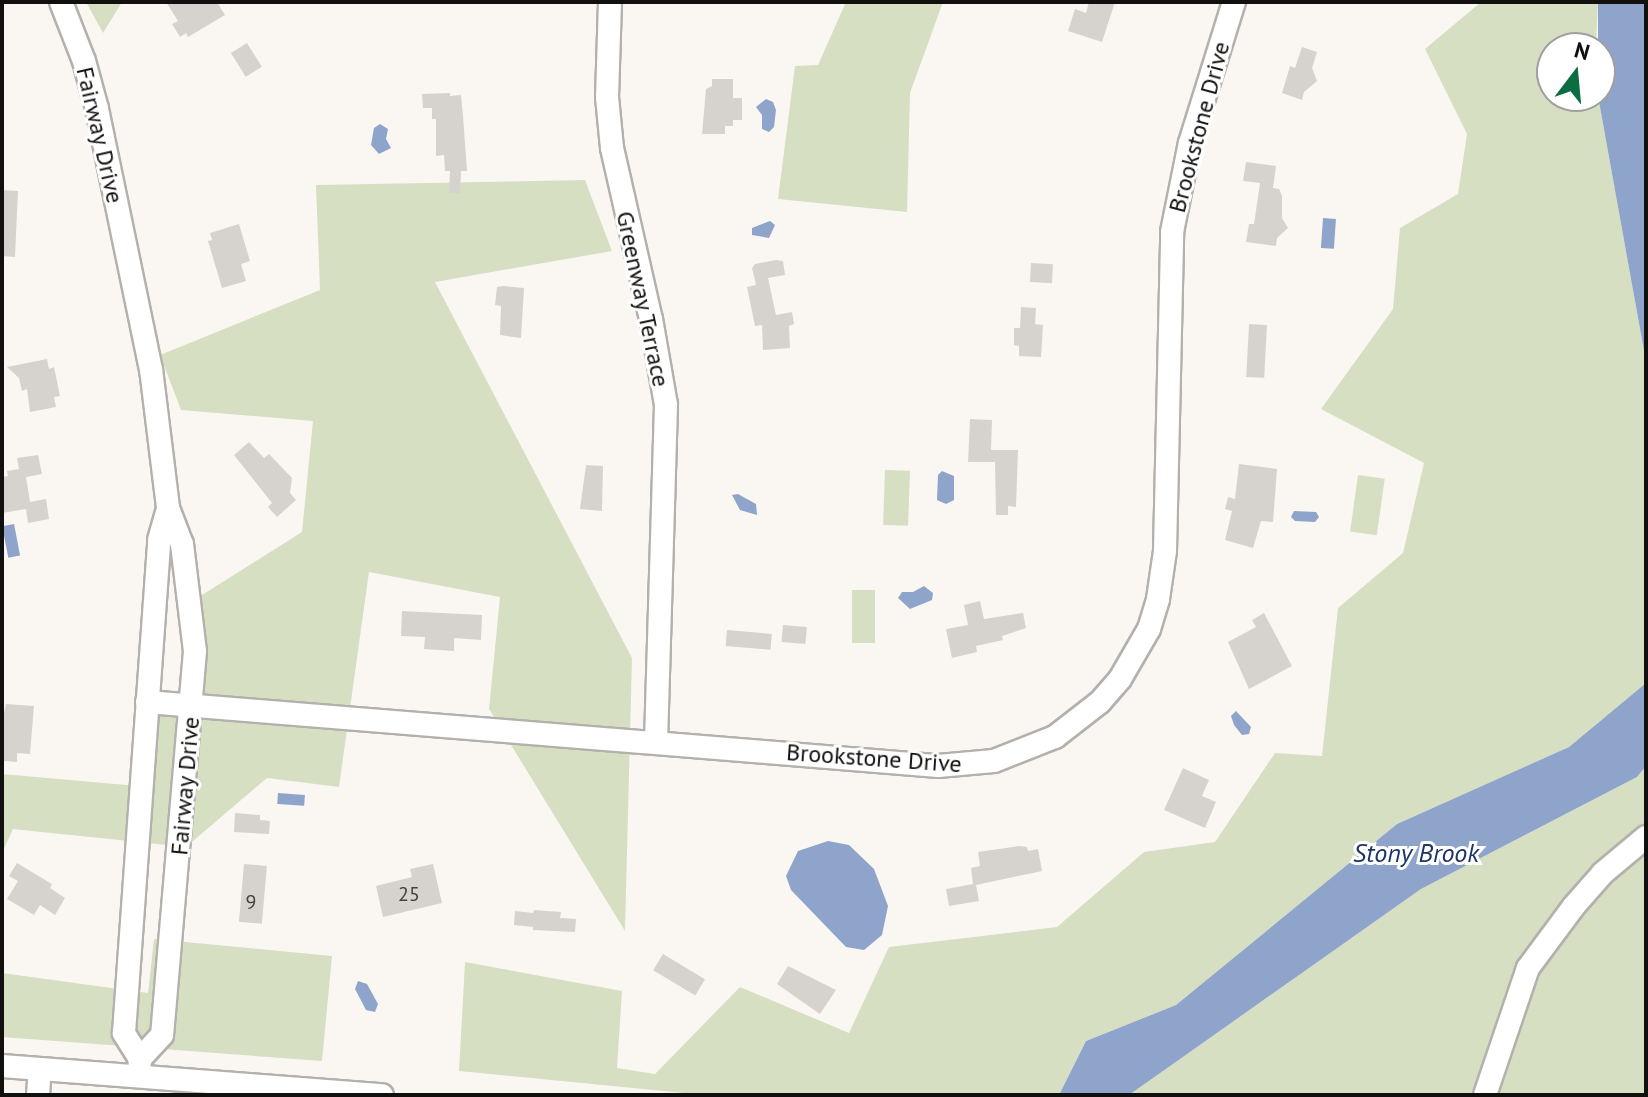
<!DOCTYPE html>
<style>
body{margin:0}
#map{position:relative;width:1648px;height:1097px;overflow:hidden;background:#faf7f2;font-family:"PT Sans",sans-serif}
div>[style]{position:absolute}
[style*='--x']{left:calc(var(--x)*1px);top:calc(var(--y)*1px);width:calc(var(--w)*1px);rotate:calc(var(--a)*1deg)}
.green>*{inset:0;background:#d7dfc3;transform-origin:0 0}
.water>*{inset:0;background:#8fa4cb;transform-origin:0 0}
.building>*{inset:0;background:#d6d3ce;transform-origin:0 0}
.roads{filter:drop-shadow(2px 0 #b4b1ac) drop-shadow(-2px 0 #b4b1ac) drop-shadow(0 2px #b4b1ac) drop-shadow(0 -2px #b4b1ac)}
.minor>*{height:22px;margin:-11px;padding:0 11px;transform-origin:11px;border-radius:11px;background:#fff}
span{translate:-50% -50%;white-space:nowrap;text-align:center;line-height:1.15;-webkit-text-stroke:6px #fff;paint-order:stroke}
.number-label{font-size:20px;color:#42413e}
.number-label span{-webkit-text-stroke-width:0}
.street-label{font-size:24px;color:#11100e}
.water-label{font-size:26px;color:#1d3566;font-style:italic}
.frame{position:absolute;inset:0;border:4px solid #11100e;pointer-events:none}
.north{position:absolute;left:1536px;top:32px;width:80px;height:80px;box-sizing:border-box;background:#fff;border:2px solid #a09f9f;border-radius:50%;rotate:16deg;font-size:22px;font-weight:700;line-height:32px;text-align:center;color:#11100e}
.north::after{content:'';display:block;margin:auto;width:28px;height:36px;background:#0c6d42;clip-path:polygon(50% 0,100% 100%,50% 72%,0 100%)}
</style>
<div id="map">
<div class="green">
<div style="clip-path:polygon(86px 2px,122px 2px,103px 33px)"></div>
<div style="clip-path:polygon(846px 2px,943px 2px,910px 93px,907px 212px,778px 199px,795px 66px,818px 65px)"></div>
<div style="clip-path:polygon(1481px 2px,1598px 2px,1596px 48px,1552px 48px,1552px 96px,1598px 96px,1646px 362px,1646px 683px,1569px 747px,1397px 824px,1176px 1005px,1086px 1041px,1059px 1095px,704px 1095px,459px 1071px,465px 962px,622px 991px,617px 1068px,655px 1074px,740px 987px,849px 1033px,889px 947px,1057px 927px,1144px 852px,1215px 842px,1275px 753px,1322px 756px,1338px 608px,1403px 553px,1424px 463px,1321px 409px,1393px 309px,1400px 228px,1458px 194px,1467px 134px,1425px 49px)"></div>
<div style="clip-path:polygon(585px 180px,612px 251px,435px 282px,632px 658px,625px 931px,489px 709px,500px 597px,369px 572px,339px 787px,267px 778px,186px 847px,13px 829px,2px 853px,2px 774px,138px 786px,148px 696px,197px 700px,194px 600px,302px 532px,313px 421px,181px 410px,160px 355px,320px 290px,316px 185px)"></div>
<div style="left:885px;top:470px;width:25px;height:55px;rotate:2deg"></div>
<div style="left:1358px;top:475px;width:27px;height:57px;rotate:8deg"></div>
<div style="left:852px;top:590px;width:23px;height:53px"></div>
<div style="clip-path:polygon(1646px 766px,1646px 1095px,1129px 1095px,1421px 889px,1637px 777px)"></div>
<div style="clip-path:polygon(154px 939px,332px 956px,322px 1061px,2px 1037px,2px 973px,148px 993px)"></div>
</div>
<div class="water">
<div style="clip-path:polygon(1598px 2px,1646px 2px,1646px 362px,1598px 96px)"></div>
<div style="clip-path:polygon(766px 99px,773px 102px,776px 110px,774px 127px,769px 132px,762px 129px,762px 115px,756px 107px)"></div>
<div style="clip-path:polygon(380px 124px,388px 129px,386px 139px,391px 148px,379px 154px,371px 145px,374px 128px)"></div>
<div style="left:1323px;top:218px;width:13px;height:30px;rotate:4deg"></div>
<div style="clip-path:polygon(770px 221px,775px 225px,769px 238px,752px 235px,752px 228px)"></div>
<div style="clip-path:polygon(942px 471px,954px 476px,954px 500px,946px 504px,937px 500px,938px 475px)"></div>
<div style="clip-path:polygon(738px 494px,756px 504px,757px 515px,740px 510px,732px 495px)"></div>
<div style="clip-path:polygon(1294px 511px,1316px 512px,1319px 517px,1315px 522px,1295px 521px,1291px 517px)"></div>
<div style="left:14px;top:524px;width:32px;height:12px;rotate:79deg"></div>
<div style="clip-path:polygon(924px 586px,933px 593px,932px 600px,910px 609px,898px 598px,902px 592px,913px 592px)"></div>
<div style="clip-path:polygon(1646px 683px,1646px 766px,1637px 777px,1421px 889px,1129px 1095px,1059px 1095px,1086px 1041px,1176px 1005px,1397px 824px,1569px 747px)"></div>
<div style="clip-path:polygon(1236px 711px,1251px 727px,1249px 734px,1242px 735px,1234px 725px,1231px 716px)"></div>
<div style="left:278px;top:793px;width:27px;height:11px;rotate:4deg"></div>
<div style="clip-path:polygon(828px 841px,849px 845px,874px 869px,888px 906px,882px 935px,864px 950px,846px 947px,791px 890px,786px 876px,798px 851px)"></div>
<div style="clip-path:polygon(358px 981px,367px 984px,378px 1004px,375px 1012px,366px 1010px,355px 989px)"></div>
</div>
<div class="building">
<div style="clip-path:polygon(166px 2px,217px 2px,225px 15px,188px 37px,186px 33px,180px 37px,172px 24px,178px 21px)"></div>
<div style="clip-path:polygon(1089px 2px,1115px 2px,1102px 42px,1068px 31px,1075px 9px,1086px 13px)"></div>
<div style="left:247px;top:43px;width:28px;height:19px;rotate:58deg"></div>
<div style="clip-path:polygon(1302px 47px,1317px 52px,1312px 68px,1317px 81px,1304px 92px,1302px 100px,1282px 93px,1290px 66px,1295px 68px)"></div>
<div style="clip-path:polygon(712px 79px,733px 79px,733px 98px,742px 98px,742px 120px,733px 120px,733px 126px,725px 126px,725px 134px,702px 134px,706px 89px,712px 86px)"></div>
<div style="clip-path:polygon(450px 93px,450px 96px,461px 95px,463px 116px,467px 171px,461px 171px,460px 193px,449px 193px,450px 171px,445px 171px,444px 155px,436px 156px,436px 119px,432px 119px,432px 108px,423px 108px,422px 94px)"></div>
<div style="clip-path:polygon(1246px 162px,1276px 166px,1273px 188px,1279px 189px,1282px 196px,1282px 218px,1288px 228px,1277px 238px,1276px 246px,1246px 242px,1249px 224px,1254px 224px,1260px 183px,1243px 181px)"></div>
<div style="clip-path:polygon(2px 190px,18px 191px,15px 257px,2px 256px)"></div>
<div style="clip-path:polygon(239px 224px,250px 261px,241px 264px,246px 281px,222px 288px,208px 241px,212px 240px,210px 233px)"></div>
<div style="clip-path:polygon(776px 260px,783px 261px,785px 275px,768px 278px,776px 315px,792px 312px,794px 324px,789px 326px,790px 348px,763px 350px,762px 325px,755px 326px,747px 287px,756px 285px,752px 268px,755px 264px)"></div>
<div style="left:1031px;top:263px;width:22px;height:19px;rotate:3deg"></div>
<div style="clip-path:polygon(503px 286px,524px 288px,521px 338px,500px 335px,501px 306px,495px 305px,497px 287px)"></div>
<div style="clip-path:polygon(1021px 307px,1036px 308px,1035px 324px,1043px 325px,1041px 357px,1019px 356px,1019px 346px,1014px 345px,1014px 328px,1020px 328px)"></div>
<div style="left:1249px;top:324px;width:18px;height:53px;rotate:3deg"></div>
<div style="clip-path:polygon(47px 359px,49px 369px,54px 367px,60px 396px,54px 397px,56px 407px,30px 412px,27px 389px,22px 391px,19px 378px,7px 367px)"></div>
<div style="clip-path:polygon(970px 419px,992px 420px,991px 450px,1018px 450px,1016px 507px,1008px 506px,1008px 515px,996px 515px,995px 462px,968px 462px)"></div>
<div style="clip-path:polygon(249px 442px,264px 458px,269px 454px,292px 478px,290px 493px,296px 500px,277px 517px,268px 507px,272px 503px,234px 455px)"></div>
<div style="clip-path:polygon(38px 455px,42px 474px,26px 477px,30px 502px,46px 499px,49px 519px,28px 523px,26px 509px,2px 513px,2px 477px,8px 476px,7px 471px,19px 469px,17px 458px)"></div>
<div style="clip-path:polygon(1239px 464px,1277px 469px,1273px 522px,1261px 521px,1253px 548px,1225px 540px,1232px 511px,1225px 509px,1228px 497px,1235px 499px)"></div>
<div style="clip-path:polygon(586px 465px,603px 466px,602px 511px,580px 509px)"></div>
<div style="clip-path:polygon(980px 601px,984px 619px,1023px 613px,1026px 628px,1002px 636px,1003px 640px,976px 646px,977px 652px,952px 658px,946px 629px,968px 625px,964px 605px)"></div>
<div style="clip-path:polygon(402px 611px,482px 615px,481px 640px,454px 638px,454px 651px,424px 649px,425px 637px,401px 636px)"></div>
<div style="clip-path:polygon(1264px 613px,1292px 666px,1249px 689px,1228px 642px,1256px 627px,1252px 620px)"></div>
<div style="left:783px;top:625px;width:24px;height:17px;rotate:5deg"></div>
<div style="left:727px;top:630px;width:45px;height:16px;rotate:5deg"></div>
<div style="clip-path:polygon(6px 704px,34px 706px,30px 754px,17px 753px,17px 762px,4px 761px,2px 722px)"></div>
<div style="clip-path:polygon(1183px 768px,1209px 780px,1202px 796px,1216px 802px,1205px 828px,1164px 810px)"></div>
<div style="clip-path:polygon(235px 813px,260px 815px,260px 820px,270px 821px,269px 834px,234px 832px)"></div>
<div style="clip-path:polygon(1019px 846px,1027px 847px,1028px 851px,1038px 849px,1042px 871px,976px 885px,979px 901px,949px 906px,946px 889px,973px 884px,971px 868px,980px 866px,978px 852px)"></div>
<div style="clip-path:polygon(17px 863px,52px 884px,50px 888px,65px 898px,55px 915px,40px 905px,34px 915px,7px 899px,18px 881px,9px 876px)"></div>
<div style="left:244px;top:864px;width:23px;height:58px;rotate:5deg"></div>
<div style="clip-path:polygon(433px 864px,442px 903px,383px 917px,376px 886px,412px 877px,410px 869px)"></div>
<div style="clip-path:polygon(534px 910px,561px 912px,560px 918px,576px 919px,575px 932px,533px 930px,533px 927px,514px 925px,515px 911px,533px 913px)"></div>
<div style="left:663px;top:954px;width:49px;height:19px;rotate:31deg"></div>
<div style="clip-path:polygon(788px 966px,836px 990px,820px 1014px,777px 984px)"></div>
</div>
<div class="roads">
<div class="minor">
<div style="--x:61;--y:2;--w:63;--a:68.7"></div>
<div style="--x:84;--y:61;--w:50;--a:74.8"></div>
<div style="--x:97;--y:109;--w:266;--a:78.3"></div>
<div style="--x:151;--y:369;--w:140;--a:83"></div>
<div style="--x:168;--y:508;--w:39;--a:69"></div>
<div style="--x:182;--y:544;--w:108;--a:83.1"></div>
<div style="--x:195;--y:651;--w:385;--a:94.9"></div>
<div style="--x:162;--y:1035;--w:33;--a:133"></div>
<div style="--x:140;--y:1059;--w:16;--a:94"></div>
<div style="--x:610;--y:2;--w:95;--a:91.8"></div>
<div style="--x:607;--y:97;--w:51;--a:84.4"></div>
<div style="--x:612;--y:148;--w:175;--a:77.2"></div>
<div style="--x:651;--y:319;--w:87;--a:80.1"></div>
<div style="--x:666;--y:405;--w:336;--a:91.7"></div>
<div style="--x:147;--y:702;--w:794;--a:4.63"></div>
<div style="--x:938;--y:766;--w:56;--a:-5.1"></div>
<div style="--x:994;--y:761;--w:66;--a:-21.5"></div>
<div style="--x:1055;--y:737;--w:57;--a:-37.9"></div>
<div style="--x:1100;--y:702;--w:30;--a:-49"></div>
<div style="--x:1120;--y:679;--w:58;--a:-59.9"></div>
<div style="--x:1149;--y:629;--w:31;--a:-73"></div>
<div style="--x:1158;--y:599;--w:49;--a:-81.7"></div>
<div style="--x:1165;--y:551;--w:319;--a:-88.7"></div>
<div style="--x:1172;--y:232;--w:91;--a:-78.6"></div>
<div style="--x:1190;--y:143;--w:148;--a:-72.7"></div>
<div style="--x:140;--y:1059;--w:31;--a:-122"></div>
<div style="--x:124;--y:1033;--w:494;--a:-85.9"></div>
<div style="--x:159;--y:540;--w:33;--a:-74"></div>
<div style="--x:2;--y:1066;--w:381;--a:4.4"></div>
<div style="--x:38;--y:1095;--w:26;--a:-86"></div>
<div style="--x:1485;--y:1095;--w:134;--a:-71.3"></div>
<div style="--x:1528;--y:968;--w:77;--a:-53.4"></div>
<div style="--x:1574;--y:906;--w:44;--a:-48.7"></div>
<div style="--x:1603;--y:873;--w:56;--a:-39.9"></div>
</div>
</div>
<div class="number-label">
<span style="left:409px;top:894px">25</span>
<span style="left:251px;top:902px">9</span>
</div>
<div class="street-label">
<span style="left:1199px;top:127px;rotate:-75deg">Brookstone Drive</span>
<span style="left:100px;top:135px;rotate:77deg">Fairway Drive</span>
<span style="left:643px;top:299px;rotate:78deg">Greenway Terrace</span>
<span style="left:874px;top:758px;rotate:4deg">Brookstone Drive</span>
<span style="left:185px;top:786px;rotate:-85deg">Fairway Drive</span>
</div>
<div class="water-label">
<span style="left:1416px;top:853px">Stony Brook</span>
</div>
<div class="frame"></div>
<div class="north">N</div>
</div>
